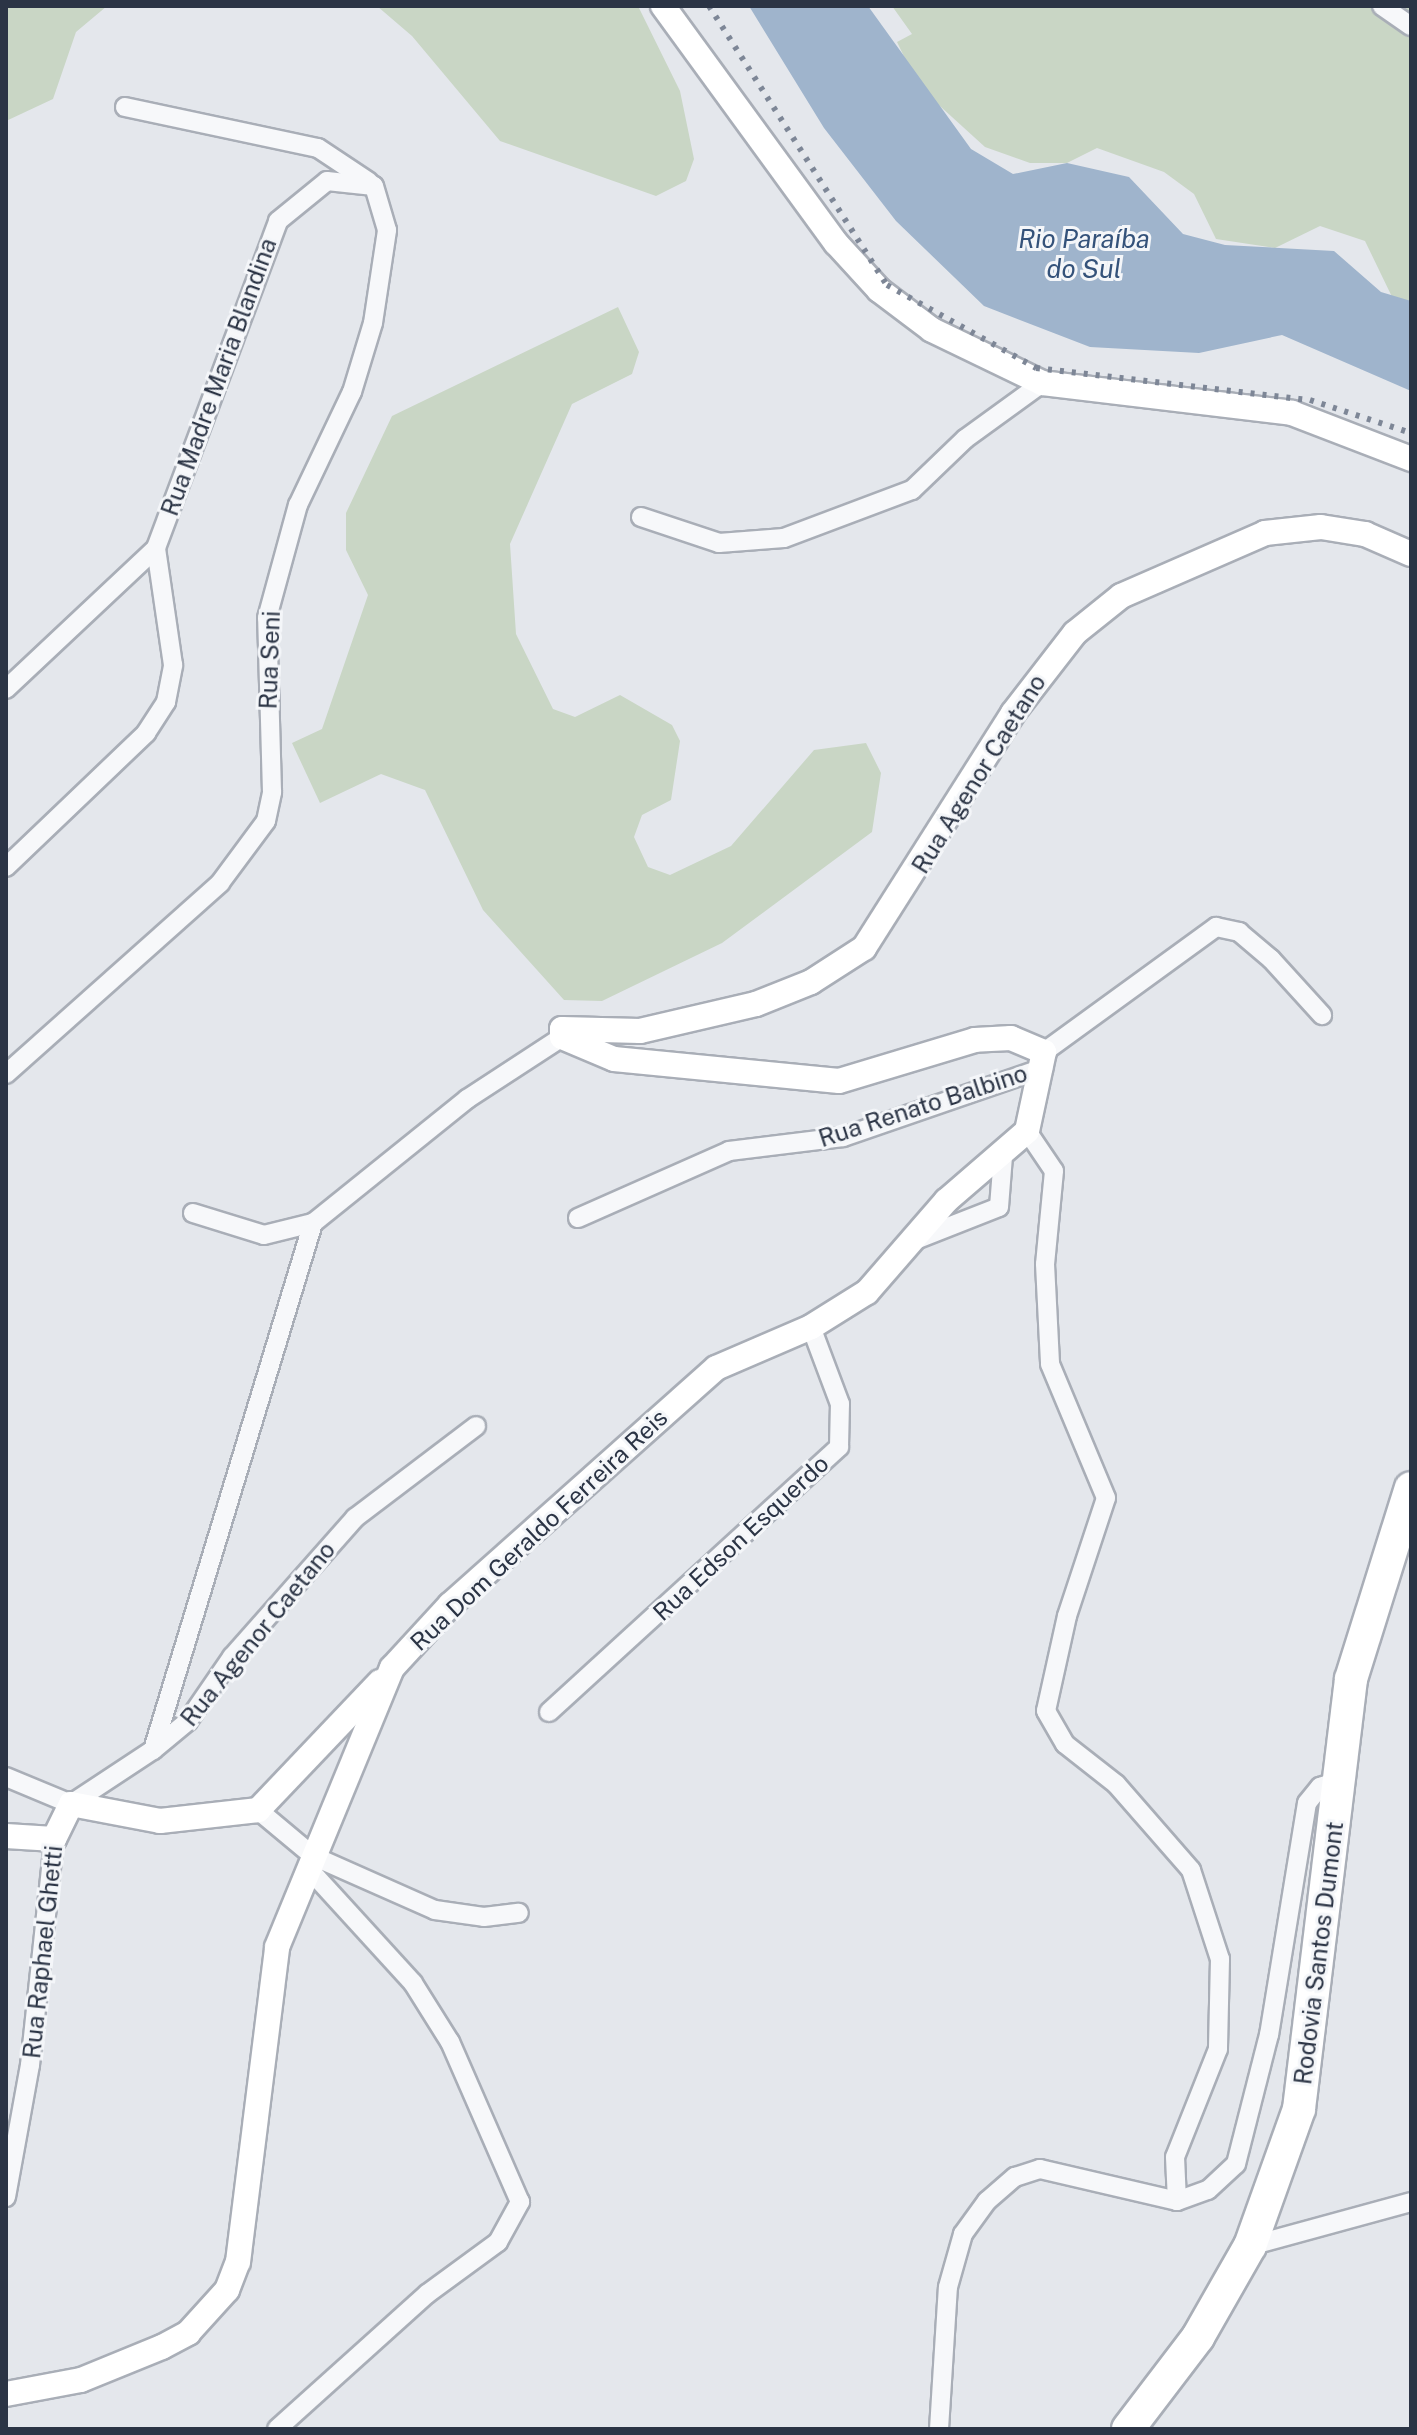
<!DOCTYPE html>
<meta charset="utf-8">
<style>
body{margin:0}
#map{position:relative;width:1417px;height:2435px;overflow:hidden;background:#e4e7ec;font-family:"Public Sans",sans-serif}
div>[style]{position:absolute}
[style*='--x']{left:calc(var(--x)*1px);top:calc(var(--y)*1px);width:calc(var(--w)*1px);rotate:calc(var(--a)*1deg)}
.green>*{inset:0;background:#c9d6c5}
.water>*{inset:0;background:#9fb4cc}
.roads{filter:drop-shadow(2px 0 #a9aeb7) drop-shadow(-2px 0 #a9aeb7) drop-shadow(0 2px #a9aeb7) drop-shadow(0 -2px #a9aeb7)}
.street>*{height:18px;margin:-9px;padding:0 9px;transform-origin:9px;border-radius:9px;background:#f7f8fa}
.secondary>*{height:24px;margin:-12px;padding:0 12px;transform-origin:12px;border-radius:12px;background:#fff}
.highway>*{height:32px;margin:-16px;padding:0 16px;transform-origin:16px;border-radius:16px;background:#fff}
.rail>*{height:6px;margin-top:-3px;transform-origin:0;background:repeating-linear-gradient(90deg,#7d8696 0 4px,transparent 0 12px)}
span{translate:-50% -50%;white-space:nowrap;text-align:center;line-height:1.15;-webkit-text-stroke:6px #f4f6f9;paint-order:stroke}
.street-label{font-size:24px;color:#2b3445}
.water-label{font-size:26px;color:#34527a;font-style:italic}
.frame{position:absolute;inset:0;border:8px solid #2b3445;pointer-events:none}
</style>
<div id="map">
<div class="green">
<div style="clip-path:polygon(6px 6px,107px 6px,76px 32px,53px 99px,6px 121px)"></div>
<div style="clip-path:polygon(377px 6px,638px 6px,680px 91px,694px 159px,686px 181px,656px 196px,500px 141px,412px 36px)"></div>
<div style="clip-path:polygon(892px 6px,1411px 6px,1411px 307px,1394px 301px,1365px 241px,1320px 226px,1275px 248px,1216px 239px,1194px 194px,1164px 172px,1097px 148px,1067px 163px,1030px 163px,985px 147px,919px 87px,897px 42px,912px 34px)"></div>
<div style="clip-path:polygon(618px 307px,639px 352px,632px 374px,572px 404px,510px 544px,516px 634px,553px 709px,575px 717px,620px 695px,672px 725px,680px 741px,671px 800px,642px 815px,634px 837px,648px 867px,670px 875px,731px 846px,814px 750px,866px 743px,881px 773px,872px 832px,722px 943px,602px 1001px,564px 1000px,483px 910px,425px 790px,381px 774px,320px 803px,292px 743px,322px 729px,368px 595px,346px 550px,346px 513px,392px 416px)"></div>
</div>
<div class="water">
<div style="clip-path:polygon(749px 6px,868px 6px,971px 149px,1013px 174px,1067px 163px,1129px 177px,1183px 234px,1225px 245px,1334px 251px,1381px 292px,1411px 301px,1411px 391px,1282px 335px,1199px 353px,1090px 347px,984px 306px,896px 221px,824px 128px)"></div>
</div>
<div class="roads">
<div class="street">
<div style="--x:1382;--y:6;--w:35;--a:35"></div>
<div style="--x:125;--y:107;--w:197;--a:12"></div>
<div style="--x:318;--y:148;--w:61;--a:33.7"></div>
<div style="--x:641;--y:517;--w:82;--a:18.4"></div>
<div style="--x:719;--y:543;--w:65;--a:-4.4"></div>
<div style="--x:784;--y:538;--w:137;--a:-20.6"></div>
<div style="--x:912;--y:490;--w:74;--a:-43.9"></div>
<div style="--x:965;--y:439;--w:95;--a:-36"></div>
<div style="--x:6;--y:689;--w:206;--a:-43.2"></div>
<div style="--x:156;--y:548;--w:349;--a:-69.5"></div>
<div style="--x:278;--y:221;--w:63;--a:-39.2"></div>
<div style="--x:327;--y:181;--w:47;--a:6.1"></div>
<div style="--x:6;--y:867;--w:194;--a:-43.7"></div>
<div style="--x:146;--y:733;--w:37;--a:-57"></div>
<div style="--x:166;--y:702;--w:38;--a:-79"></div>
<div style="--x:173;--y:665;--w:118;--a:-98.3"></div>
<div style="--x:1044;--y:1052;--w:213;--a:-36"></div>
<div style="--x:1216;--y:927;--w:24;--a:12"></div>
<div style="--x:1239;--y:932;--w:42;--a:40.2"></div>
<div style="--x:1271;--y:959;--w:76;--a:47.7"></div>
<div style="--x:6;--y:1074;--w:287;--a:-41.7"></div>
<div style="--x:220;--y:883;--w:77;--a:-53.4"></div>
<div style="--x:266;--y:821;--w:30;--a:-78"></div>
<div style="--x:272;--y:792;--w:174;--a:-91.6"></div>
<div style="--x:267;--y:618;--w:117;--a:-74.7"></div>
<div style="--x:298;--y:505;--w:125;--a:-64.5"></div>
<div style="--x:352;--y:392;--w:72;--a:-73.1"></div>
<div style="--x:373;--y:323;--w:94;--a:-81.4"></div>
<div style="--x:387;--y:230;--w:46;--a:-106.5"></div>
<div style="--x:1027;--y:1131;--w:48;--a:56"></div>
<div style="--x:1054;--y:1171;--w:93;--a:95.5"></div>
<div style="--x:1045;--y:1264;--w:100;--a:87.1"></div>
<div style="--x:1050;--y:1364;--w:145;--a:67.3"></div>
<div style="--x:1106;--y:1498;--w:124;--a:108.3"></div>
<div style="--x:1067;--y:1616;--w:97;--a:102.5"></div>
<div style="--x:1046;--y:1711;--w:38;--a:60"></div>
<div style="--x:1065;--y:1744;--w:65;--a:38.1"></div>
<div style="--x:1116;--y:1784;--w:114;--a:48.9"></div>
<div style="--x:1191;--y:1870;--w:94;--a:72"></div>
<div style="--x:1220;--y:1959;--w:90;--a:91.3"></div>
<div style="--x:1218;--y:2049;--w:116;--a:111.7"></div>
<div style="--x:1175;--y:2157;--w:44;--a:87.4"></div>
<div style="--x:193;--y:1213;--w:74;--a:17.2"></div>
<div style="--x:264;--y:1235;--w:50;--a:-13.8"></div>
<div style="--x:313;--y:1223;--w:198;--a:-38.8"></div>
<div style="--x:467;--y:1099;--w:113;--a:-33.1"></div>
<div style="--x:578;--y:1218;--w:165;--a:-23.9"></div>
<div style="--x:729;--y:1151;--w:115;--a:-7"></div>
<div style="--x:843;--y:1137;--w:212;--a:-19"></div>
<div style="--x:915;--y:1240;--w:90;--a:-21.4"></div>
<div style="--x:999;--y:1207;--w:51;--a:-85.5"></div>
<div style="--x:549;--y:1712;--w:393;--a:-42.4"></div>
<div style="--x:839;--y:1447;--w:43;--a:-88.7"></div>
<div style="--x:840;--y:1404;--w:82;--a:-110.6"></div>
<div style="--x:153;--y:1750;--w:551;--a:-73.11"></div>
<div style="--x:6;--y:1777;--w:70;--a:22.6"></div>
<div style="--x:71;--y:1804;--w:98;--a:-33.4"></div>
<div style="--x:153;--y:1750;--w:45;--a:-39.6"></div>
<div style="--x:188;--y:1721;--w:78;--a:-55.5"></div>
<div style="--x:232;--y:1657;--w:186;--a:-48.5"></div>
<div style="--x:355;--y:1518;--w:152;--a:-37.2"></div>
<div style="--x:258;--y:1810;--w:72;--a:39.9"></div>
<div style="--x:313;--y:1856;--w:133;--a:23.9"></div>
<div style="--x:435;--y:1910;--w:49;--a:8.1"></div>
<div style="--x:484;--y:1917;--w:35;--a:-7"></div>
<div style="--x:6;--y:2197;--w:134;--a:-79.7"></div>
<div style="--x:30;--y:2065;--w:227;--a:-83.9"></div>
<div style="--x:1250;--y:2246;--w:167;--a:-15.3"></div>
<div style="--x:277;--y:2429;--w:202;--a:-42"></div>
<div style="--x:427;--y:2294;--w:88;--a:-36.2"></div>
<div style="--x:498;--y:2242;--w:46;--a:-61.2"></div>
<div style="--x:520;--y:2202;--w:175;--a:-113.6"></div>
<div style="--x:450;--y:2042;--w:70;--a:-122.1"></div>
<div style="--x:413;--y:1983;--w:154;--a:-132.4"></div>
<div style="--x:939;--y:2429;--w:142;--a:-86.4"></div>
<div style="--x:948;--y:2287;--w:55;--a:-74.2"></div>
<div style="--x:963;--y:2234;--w:41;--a:-54"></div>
<div style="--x:987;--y:2201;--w:37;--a:-41"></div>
<div style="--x:1015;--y:2177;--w:26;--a:-18"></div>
<div style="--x:1040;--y:2169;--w:141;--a:13.1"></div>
<div style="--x:1177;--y:2201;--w:33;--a:-20"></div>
<div style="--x:1208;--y:2190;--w:38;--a:-43"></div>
<div style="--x:1236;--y:2164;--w:133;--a:-75.7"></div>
<div style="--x:1269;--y:2035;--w:235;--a:-80.7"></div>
<div style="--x:1307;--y:1803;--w:21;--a:-51"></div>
<div style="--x:1320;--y:1787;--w:21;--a:-19"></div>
</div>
<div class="secondary">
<div style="--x:663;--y:6;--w:293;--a:53.9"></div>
<div style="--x:836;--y:243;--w:64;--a:47.5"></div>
<div style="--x:879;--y:290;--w:66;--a:37"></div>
<div style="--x:932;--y:330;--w:122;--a:25.7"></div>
<div style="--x:1042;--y:383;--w:252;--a:6.8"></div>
<div style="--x:1292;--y:413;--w:128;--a:21.1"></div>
<div style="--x:6;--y:1836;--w:48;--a:3.6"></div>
<div style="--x:54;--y:1839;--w:39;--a:-64"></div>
<div style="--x:71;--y:1804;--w:91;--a:10.8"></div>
<div style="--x:160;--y:1821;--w:99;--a:-6.4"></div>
<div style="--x:258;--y:1810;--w:177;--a:-46.4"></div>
<div style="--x:6;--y:2394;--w:76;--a:-10.6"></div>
<div style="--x:81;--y:2380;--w:87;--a:-22.2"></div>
<div style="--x:162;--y:2347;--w:30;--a:-28"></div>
<div style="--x:188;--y:2333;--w:58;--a:-47.8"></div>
<div style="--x:227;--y:2290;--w:30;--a:-69"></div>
<div style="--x:238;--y:2262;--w:317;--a:-82.9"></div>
<div style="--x:277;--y:1947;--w:302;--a:-67.6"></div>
<div style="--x:392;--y:1668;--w:86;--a:-47.4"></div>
<div style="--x:450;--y:1605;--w:356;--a:-41.7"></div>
<div style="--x:716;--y:1368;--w:103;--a:-23.3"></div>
<div style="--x:811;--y:1327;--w:66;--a:-32"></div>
<div style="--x:867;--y:1292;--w:121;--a:-49"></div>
<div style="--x:946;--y:1201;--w:107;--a:-40.8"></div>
<div style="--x:1027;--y:1131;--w:81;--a:-77.9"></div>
<div style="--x:1044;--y:1052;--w:36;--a:-157"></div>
<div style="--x:1011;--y:1038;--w:36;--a:177"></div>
<div style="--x:975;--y:1040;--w:142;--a:163.2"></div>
<div style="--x:839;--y:1081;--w:226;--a:-174.4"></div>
<div style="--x:614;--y:1059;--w:56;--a:-157.1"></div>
<div style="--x:562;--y:1037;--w:8;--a:-90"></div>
<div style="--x:562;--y:1029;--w:78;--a:1.5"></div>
<div style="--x:640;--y:1031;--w:119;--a:-13.1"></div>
<div style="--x:756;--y:1004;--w:59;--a:-21.8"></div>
<div style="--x:811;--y:982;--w:63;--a:-32.7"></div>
<div style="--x:864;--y:948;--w:278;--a:-57.6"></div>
<div style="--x:1013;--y:713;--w:101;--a:-52.2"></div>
<div style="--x:1075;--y:633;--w:59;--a:-38.8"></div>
<div style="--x:1121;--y:596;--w:157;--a:-23.6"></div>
<div style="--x:1265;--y:533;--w:56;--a:-6.1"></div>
<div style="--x:1321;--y:527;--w:45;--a:9"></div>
<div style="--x:1365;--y:534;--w:50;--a:23.5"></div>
</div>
<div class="highway">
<div style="--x:1128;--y:2429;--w:116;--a:-52.7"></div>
<div style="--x:1198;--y:2337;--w:105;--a:-60.3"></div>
<div style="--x:1250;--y:2246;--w:145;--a:-70.3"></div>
<div style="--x:1299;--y:2109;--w:433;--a:-83.1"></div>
<div style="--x:1351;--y:1679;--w:200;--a:-72.6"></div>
</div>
</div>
<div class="rail">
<div style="--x:709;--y:6;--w:331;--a:57.5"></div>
<div style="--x:887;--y:285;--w:171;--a:29.1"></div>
<div style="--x:1036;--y:368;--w:276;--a:6.7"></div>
<div style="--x:1310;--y:400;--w:106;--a:18.1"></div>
</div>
<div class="street-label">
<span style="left:219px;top:377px;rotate:-70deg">Rua Madre Maria Blandina</span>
<span style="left:270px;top:660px;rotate:-88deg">Rua Seni</span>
<span style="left:979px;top:774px;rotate:-58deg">Rua Agenor Caetano</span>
<span style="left:923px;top:1106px;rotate:-18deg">Rua Renato Balbino</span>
<span style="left:539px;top:1530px;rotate:-43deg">Rua Dom Geraldo Ferreira Reis</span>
<span style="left:741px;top:1538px;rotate:-43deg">Rua Edson Esquerdo</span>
<span style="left:258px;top:1634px;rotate:-51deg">Rua Agenor Caetano</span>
<span style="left:43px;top:1952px;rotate:-84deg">Rua Raphael Ghetti</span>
<span style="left:1319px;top:1953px;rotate:-83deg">Rodovia Santos Dumont</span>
</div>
<div class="water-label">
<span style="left:1084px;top:254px">Rio Paraíba<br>do Sul</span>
</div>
<div class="frame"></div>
</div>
